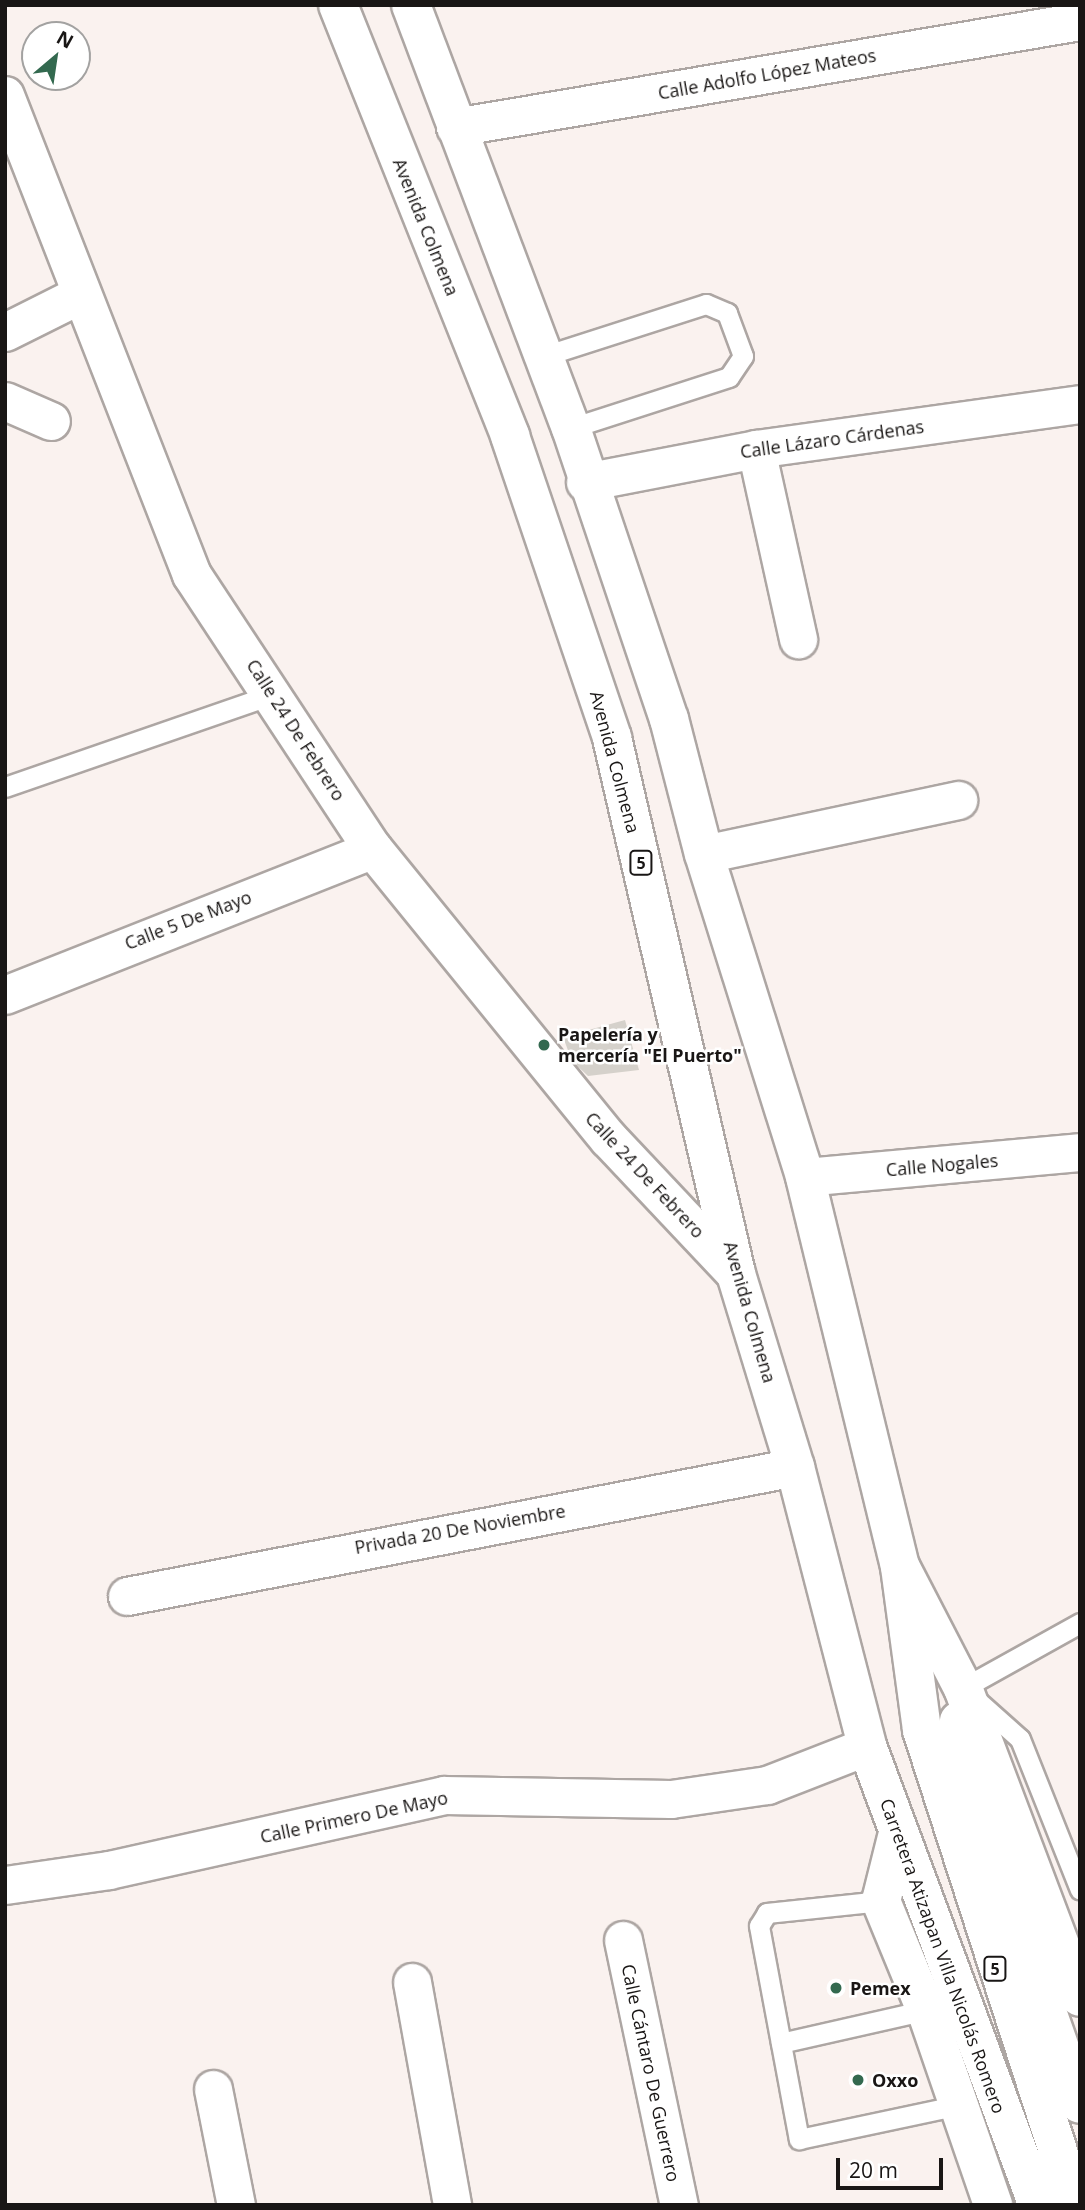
<!DOCTYPE html>
<meta charset="utf-8">
<style>
body{margin:0}
#map{position:relative;width:1085px;height:2210px;overflow:hidden;background:#faf2ef;font-family:"Open Sans",sans-serif}
div>[style]{position:absolute}
[style*='--x']{left:calc(var(--x)*1px);top:calc(var(--y)*1px);width:calc(var(--w)*1px);rotate:calc(var(--a)*1deg)}
.building>*{inset:0;background:#d5d1cb}
.roads{filter:drop-shadow(2px 0 #ada6a3) drop-shadow(-2px 0 #ada6a3) drop-shadow(0 2px #ada6a3) drop-shadow(0 -2px #ada6a3)}
.lane>*{height:19px;margin:-9.5px;padding:0 9.5px;transform-origin:9.5px;border-radius:9.5px;background:#fff}
.street>*{height:37px;margin:-18.5px;padding:0 18.5px;transform-origin:18.5px;border-radius:18.5px;background:#fff}
.secondary>*{height:38px;margin:-19px;padding:0 19px;transform-origin:19px;border-radius:19px;background:#fff}
.primary>*{height:38px;margin:-19px;padding:0 19px;transform-origin:19px;border-radius:19px;background:#fff}
.dots>*{width:19px;height:19px;translate:-50% -50%;box-sizing:border-box;border:4px solid #fff;border-radius:50%}
span{translate:-50% -50%;white-space:nowrap;text-align:center;line-height:1.15;-webkit-text-stroke:5px #fff;paint-order:stroke}
.shield-label span{padding:2px 5px;background:#fff;border:2px solid;border-radius:5px;-webkit-text-stroke-width:0}
.shield-label{font-size:16px;color:#191615;font-weight:700}
.street-label{font-size:18px;color:#191615}
.poi-label{font-size:18px;color:#191615;font-weight:700}
.left{translate:0 -50%;text-align:left}
.frame{position:absolute;inset:0;border:7px solid #191615;pointer-events:none}
.north{position:absolute;left:21px;top:21px;width:70px;height:70px;box-sizing:border-box;background:#fff;border:2px solid #a3a2a1;border-radius:50%;rotate:29deg;font-size:19px;font-weight:700;line-height:28px;text-align:center;color:#191615}
.north::after{content:'';display:block;margin:auto;width:24px;height:32px;background:#33694f;clip-path:polygon(50% 0,100% 100%,50% 72%,0 100%)}
.scale{position:absolute;left:836px;top:2158px;width:107px;height:32px;box-sizing:border-box;border:4px solid #191615;border-top:0;padding-left:9px;font-size:21px;line-height:24px;white-space:nowrap;color:#191615;-webkit-text-stroke:5px #fff;paint-order:stroke}
</style>
<div id="map">
<div class="building">
<div style="clip-path:polygon(625px 1020px,639px 1070px,588px 1076px,572px 1061px,563px 1037px)"></div>
</div>
<div class="roads">
<div class="lane">
<div style="--x:544;--y:356;--w:170;--a:-17.8"></div>
<div style="--x:706;--y:304;--w:23;--a:23"></div>
<div style="--x:727;--y:313;--w:46;--a:69.6"></div>
<div style="--x:743;--y:356;--w:25;--a:124"></div>
<div style="--x:729;--y:377;--w:166;--a:162.1"></div>
<div style="--x:5;--y:787;--w:284;--a:-19.1"></div>
<div style="--x:1080;--y:1623;--w:134;--a:150.9"></div>
<div style="--x:963;--y:1688;--w:76;--a:41.8"></div>
<div style="--x:1020;--y:1739;--w:162;--a:68.3"></div>
<div style="--x:881;--y:1901;--w:115;--a:174"></div>
<div style="--x:767;--y:1913;--w:15;--a:122"></div>
<div style="--x:759;--y:1926;--w:217;--a:79.4"></div>
<div style="--x:799;--y:2139;--w:164;--a:-12"></div>
<div style="--x:781;--y:2043;--w:149;--a:-12.8"></div>
</div>
<div class="street">
<div style="--x:455;--y:127;--w:634;--a:-9.63"></div>
<div style="--x:5;--y:332;--w:83;--a:-26.6"></div>
<div style="--x:5;--y:401;--w:50;--a:23.5"></div>
<div style="--x:756;--y:449;--w:195;--a:77.5"></div>
<div style="--x:585;--y:482;--w:174;--a:-10.9"></div>
<div style="--x:756;--y:449;--w:327;--a:-7.9"></div>
<div style="--x:704;--y:854;--w:260;--a:-12"></div>
<div style="--x:5;--y:995;--w:396;--a:-21.6"></div>
<div style="--x:805;--y:1177;--w:276;--a:-5.2"></div>
<div style="--x:127;--y:1596;--w:680;--a:-10.93"></div>
<div style="--x:5;--y:1885;--w:105;--a:-8.2"></div>
<div style="--x:109;--y:1870;--w:343;--a:-12.6"></div>
<div style="--x:444;--y:1795;--w:227;--a:1"></div>
<div style="--x:671;--y:1799;--w:97;--a:-8.3"></div>
<div style="--x:767;--y:1785;--w:107;--a:-21.3"></div>
<div style="--x:623;--y:1940;--w:271;--a:78.1"></div>
<div style="--x:412;--y:1982;--w:227;--a:79.8"></div>
<div style="--x:213;--y:2089;--w:118;--a:78.8"></div>
</div>
<div class="secondary">
<div style="--x:5;--y:96;--w:514;--a:68.67"></div>
<div style="--x:192;--y:575;--w:328;--a:56.6"></div>
<div style="--x:373;--y:849;--w:374;--a:50.9"></div>
<div style="--x:609;--y:1139;--w:185;--a:46.7"></div>
<div style="--x:902;--y:1570;--w:133;--a:62.7"></div>
<div style="--x:963;--y:1688;--w:330;--a:69.3"></div>
<div style="--x:959;--y:1721;--w:29;--a:98"></div>
<div style="--x:955;--y:1750;--w:375;--a:70.6"></div>
<div style="--x:897;--y:1837;--w:66;--a:104"></div>
<div style="--x:881;--y:1901;--w:118;--a:67.6"></div>
<div style="--x:926;--y:2010;--w:206;--a:71"></div>
</div>
<div class="primary">
<div style="--x:338;--y:5;--w:464;--a:68.2"></div>
<div style="--x:510;--y:436;--w:319;--a:71.3"></div>
<div style="--x:612;--y:738;--w:550;--a:76.97"></div>
<div style="--x:736;--y:1274;--w:202;--a:73"></div>
<div style="--x:795;--y:1467;--w:288;--a:75.5"></div>
<div style="--x:867;--y:1746;--w:490;--a:69.6"></div>
<div style="--x:411;--y:5;--w:452;--a:69.3"></div>
<div style="--x:571;--y:428;--w:307;--a:71.4"></div>
<div style="--x:669;--y:719;--w:139;--a:75.5"></div>
<div style="--x:704;--y:854;--w:338;--a:72.6"></div>
<div style="--x:805;--y:1177;--w:401;--a:76.3"></div>
<div style="--x:900;--y:1567;--w:164;--a:82.3"></div>
<div style="--x:922;--y:1730;--w:499;--a:72.1"></div>
</div>
</div>
<div class="dots">
<div style="left:544px;top:1045px;background:#33694f"></div>
<div style="left:836px;top:1988px;background:#33694f"></div>
<div style="left:858px;top:2080px;background:#33694f"></div>
</div>
<div class="shield-label">
<span style="left:641px;top:863px">5</span>
<span style="left:995px;top:1969px">5</span>
</div>
<div class="street-label">
<span style="left:767px;top:74px;rotate:-10deg">Calle Adolfo López Mateos</span>
<span style="left:426px;top:227px;rotate:68deg">Avenida Colmena</span>
<span style="left:832px;top:439px;rotate:-8deg">Calle Lázaro Cárdenas</span>
<span style="left:296px;top:730px;rotate:57deg">Calle 24 De Febrero</span>
<span style="left:615px;top:762px;rotate:75deg">Avenida Colmena</span>
<span style="left:188px;top:920px;rotate:-21deg">Calle 5 De Mayo</span>
<span style="left:942px;top:1165px;rotate:-5deg">Calle Nogales</span>
<span style="left:645px;top:1175px;rotate:47deg">Calle 24 De Febrero</span>
<span style="left:750px;top:1312px;rotate:74deg">Avenida Colmena</span>
<span style="left:460px;top:1529px;rotate:-10deg">Privada 20 De Noviembre</span>
<span style="left:354px;top:1817px;rotate:-12deg">Calle Primero De Mayo</span>
<span style="left:943px;top:1956px;rotate:70deg">Carretera Atizapan Villa Nicolás Romero</span>
<span style="left:651px;top:2073px;rotate:78deg">Calle Cántaro De Guerrero</span>
</div>
<div class="poi-label">
<span class="left" style="left:558px;top:1045px">Papelería y<br>mercería "El Puerto"</span>
<span class="left" style="left:850px;top:1988px">Pemex</span>
<span class="left" style="left:872px;top:2080px">Oxxo</span>
</div>
<div class="frame"></div>
<div class="north">N</div>
<div class="scale">20 m</div>
</div>
